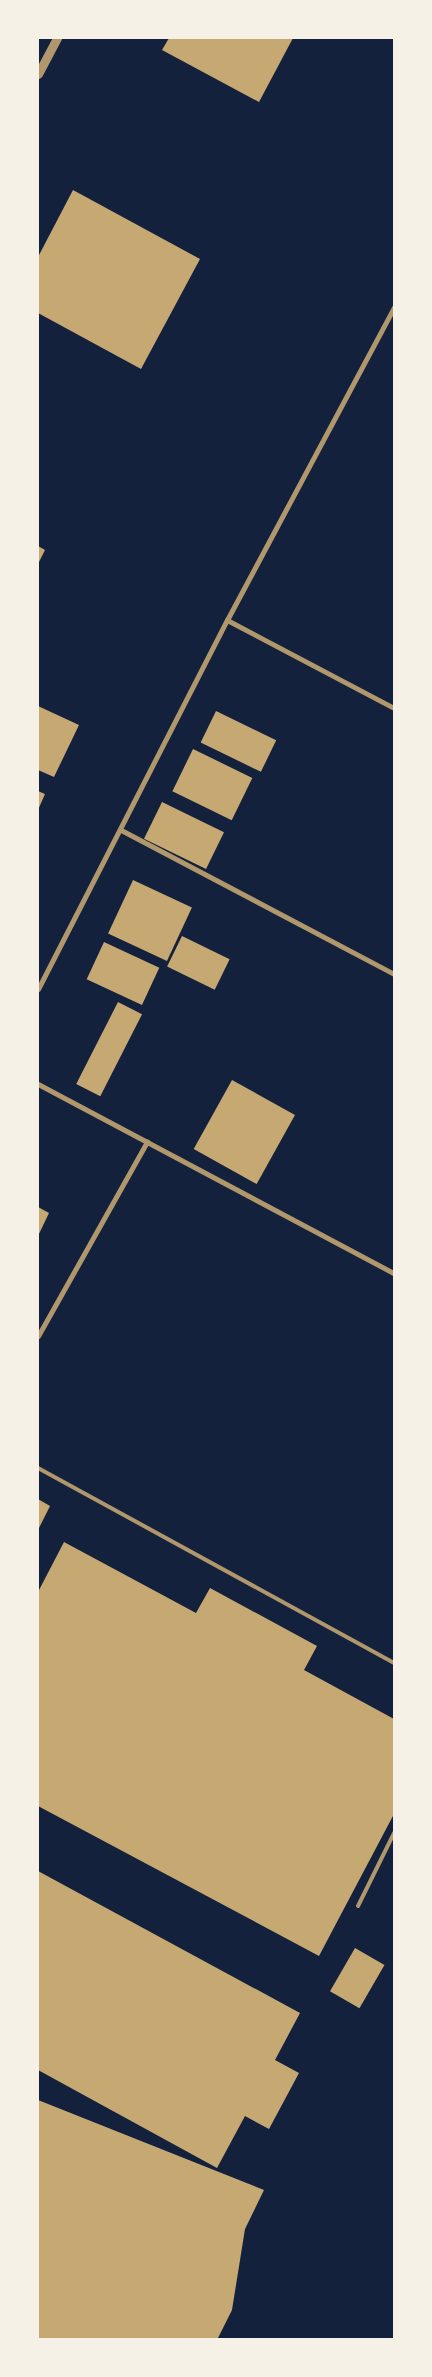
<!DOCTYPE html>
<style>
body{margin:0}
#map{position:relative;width:432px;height:2377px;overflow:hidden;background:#14213d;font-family:Rubik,sans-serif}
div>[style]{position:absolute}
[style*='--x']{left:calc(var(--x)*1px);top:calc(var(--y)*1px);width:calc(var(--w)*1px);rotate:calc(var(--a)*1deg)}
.building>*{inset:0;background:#c6a872;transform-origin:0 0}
.service>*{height:4px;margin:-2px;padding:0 2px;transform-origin:2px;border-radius:2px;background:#b1986c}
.minor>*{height:5px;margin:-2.5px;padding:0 2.5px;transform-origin:2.5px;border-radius:2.5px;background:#b1986c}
.tertiary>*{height:9px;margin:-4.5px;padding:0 4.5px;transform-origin:4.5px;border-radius:4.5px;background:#b1986c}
span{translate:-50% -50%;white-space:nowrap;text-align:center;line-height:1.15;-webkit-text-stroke:5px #f6f1e7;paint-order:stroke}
.frame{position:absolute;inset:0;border:39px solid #f6f1e7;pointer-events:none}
</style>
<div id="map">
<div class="building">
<div style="clip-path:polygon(169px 38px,293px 38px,259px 102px,162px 50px)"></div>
<div style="clip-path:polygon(73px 190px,200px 259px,141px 369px,38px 313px,38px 257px)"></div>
<div style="clip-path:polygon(38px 546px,45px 550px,38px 564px)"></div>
<div style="clip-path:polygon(38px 706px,79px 725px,54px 777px,38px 770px)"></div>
<div style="left:216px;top:711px;width:67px;height:35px;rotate:26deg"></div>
<div style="left:193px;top:749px;width:66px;height:47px;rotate:26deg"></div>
<div style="clip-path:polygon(38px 791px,45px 794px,38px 810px)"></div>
<div style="left:162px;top:802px;width:69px;height:41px;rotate:26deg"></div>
<div style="left:133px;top:880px;width:65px;height:59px;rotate:25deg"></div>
<div style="left:182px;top:936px;width:53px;height:34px;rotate:26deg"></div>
<div style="left:104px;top:942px;width:61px;height:41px;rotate:25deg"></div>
<div style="left:118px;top:1002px;width:27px;height:92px;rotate:27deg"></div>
<div style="left:232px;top:1080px;width:72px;height:79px;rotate:29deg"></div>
<div style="clip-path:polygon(38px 1207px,49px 1213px,38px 1236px)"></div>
<div style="clip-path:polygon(38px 1499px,50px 1506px,38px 1530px)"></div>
<div style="clip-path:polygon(64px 1542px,196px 1613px,210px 1588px,317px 1646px,304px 1670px,394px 1719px,394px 1814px,319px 1956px,38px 1806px,38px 1592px)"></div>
<div style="clip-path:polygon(38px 1871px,300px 2013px,275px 2060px,299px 2073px,269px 2129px,245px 2116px,217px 2168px,38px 2070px)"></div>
<div style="left:355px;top:1948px;width:34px;height:50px;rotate:30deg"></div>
<div style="clip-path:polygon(38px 2100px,264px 2190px,245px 2229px,232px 2310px,217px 2340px,38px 2340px)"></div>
</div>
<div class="service">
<div style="--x:38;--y:1468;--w:406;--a:28.7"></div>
<div style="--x:358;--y:1906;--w:81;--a:-63.7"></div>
</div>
<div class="minor">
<div style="--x:227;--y:620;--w:189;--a:27.8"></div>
<div style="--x:121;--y:830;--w:309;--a:27.8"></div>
<div style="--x:38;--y:989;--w:415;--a:-62.9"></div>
<div style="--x:227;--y:620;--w:355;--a:-61.9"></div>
<div style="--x:38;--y:1084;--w:403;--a:28"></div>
<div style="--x:38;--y:1336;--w:223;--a:-60.7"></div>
</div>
<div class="tertiary">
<div style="--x:38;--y:74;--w:41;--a:-62.2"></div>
</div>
<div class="frame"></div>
</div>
